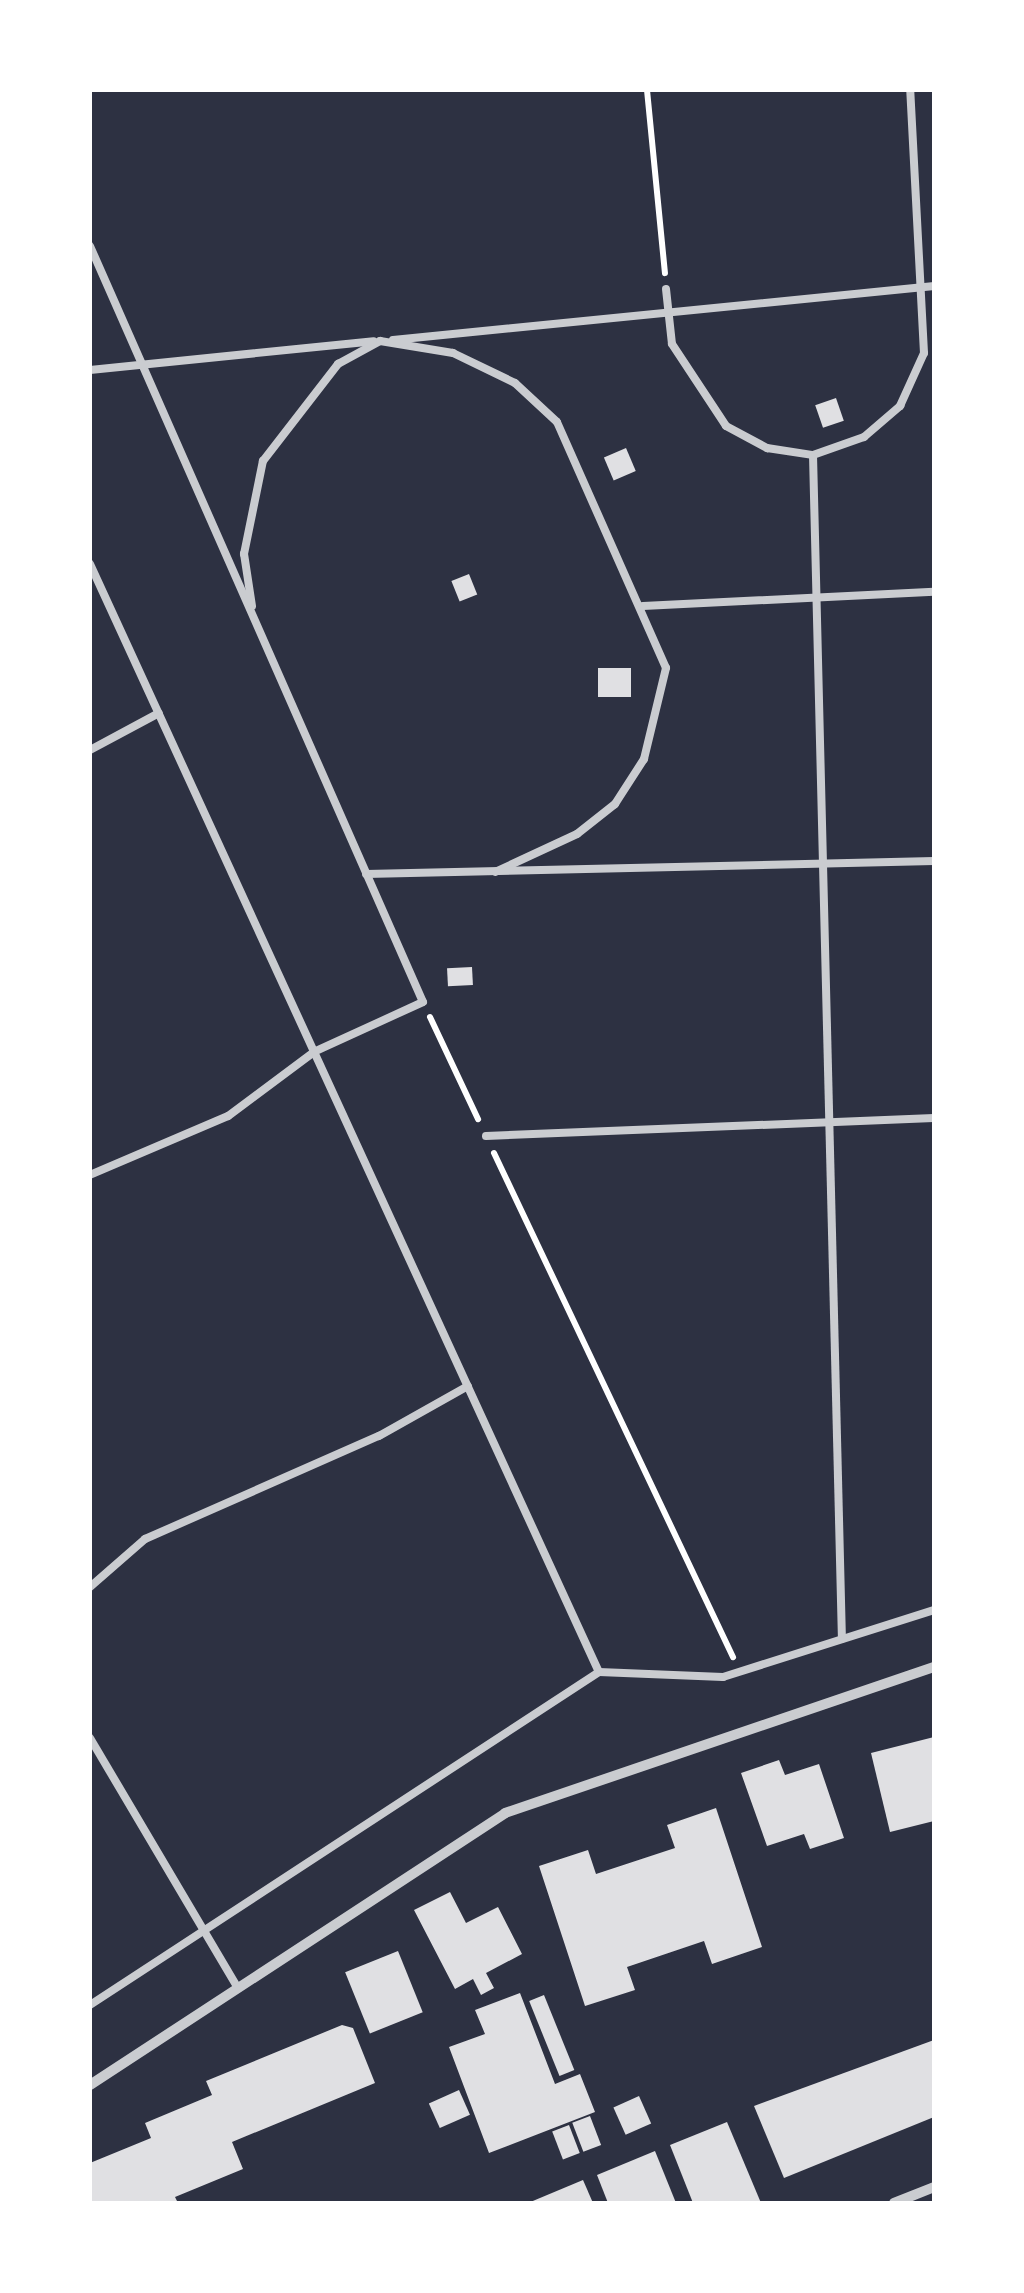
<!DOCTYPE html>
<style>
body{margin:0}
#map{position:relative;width:1024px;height:2293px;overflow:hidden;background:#2d3142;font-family:"Space Grotesk",sans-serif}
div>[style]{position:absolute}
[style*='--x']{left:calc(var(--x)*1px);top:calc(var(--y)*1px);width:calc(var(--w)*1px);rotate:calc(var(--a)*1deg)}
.building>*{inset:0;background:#e0e0e3;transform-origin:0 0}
.path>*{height:6px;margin:-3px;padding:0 3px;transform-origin:3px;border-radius:3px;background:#fff}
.service>*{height:8px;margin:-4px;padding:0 4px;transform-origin:4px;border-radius:4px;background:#caccd0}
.minor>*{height:10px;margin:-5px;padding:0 5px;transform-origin:5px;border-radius:5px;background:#caccd0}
span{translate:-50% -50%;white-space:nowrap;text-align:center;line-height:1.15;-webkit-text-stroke:8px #fff;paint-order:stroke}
.frame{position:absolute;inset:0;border:92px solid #fff;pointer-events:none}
</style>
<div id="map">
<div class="building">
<div style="left:836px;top:398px;width:24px;height:22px;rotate:71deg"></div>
<div style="left:626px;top:448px;width:25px;height:24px;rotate:67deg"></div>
<div style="left:469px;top:574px;width:22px;height:19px;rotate:68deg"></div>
<div style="left:598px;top:668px;width:33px;height:29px"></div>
<div style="left:472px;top:967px;width:18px;height:25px;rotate:87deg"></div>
<div style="clip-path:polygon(934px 1737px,934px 1821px,890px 1832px,871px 1753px)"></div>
<div style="clip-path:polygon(779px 1760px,785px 1775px,819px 1764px,844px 1838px,810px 1849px,804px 1834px,767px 1846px,741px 1773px)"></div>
<div style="clip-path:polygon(716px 1808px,762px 1947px,712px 1964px,704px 1941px,627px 1967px,635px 1990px,585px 2006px,539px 1866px,588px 1850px,596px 1874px,675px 1848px,667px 1825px)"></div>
<div style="clip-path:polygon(450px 1892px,466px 1923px,498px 1907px,522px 1954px,486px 1973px,494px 1988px,481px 1995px,473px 1979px,455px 1989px,414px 1910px)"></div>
<div style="left:398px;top:1951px;width:66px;height:57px;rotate:68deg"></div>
<div style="clip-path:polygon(520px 1993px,555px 2084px,580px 2074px,595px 2112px,489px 2153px,449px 2047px,485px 2034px,475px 2010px)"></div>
<div style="left:544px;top:1995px;width:81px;height:16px;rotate:68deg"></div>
<div style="clip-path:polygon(342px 2025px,353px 2028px,375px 2083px,232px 2142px,243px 2169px,175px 2197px,178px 2203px,90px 2203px,90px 2163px,151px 2138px,145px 2123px,212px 2095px,206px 2081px)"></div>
<div style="clip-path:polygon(934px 2040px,934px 2117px,784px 2178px,754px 2106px)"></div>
<div style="left:459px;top:2090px;width:27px;height:33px;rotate:66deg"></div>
<div style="left:639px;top:2096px;width:30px;height:28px;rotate:66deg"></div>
<div style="left:590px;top:2116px;width:31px;height:19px;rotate:69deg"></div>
<div style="clip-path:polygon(727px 2122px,761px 2203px,693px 2203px,670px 2145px)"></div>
<div style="left:569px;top:2125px;width:30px;height:18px;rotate:69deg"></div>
<div style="clip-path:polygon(655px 2151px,676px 2203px,608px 2203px,597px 2175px)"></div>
<div style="clip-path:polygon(583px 2180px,593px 2203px,528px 2203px)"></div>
</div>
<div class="path">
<div style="--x:647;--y:90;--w:184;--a:84.4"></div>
<div style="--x:430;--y:1017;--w:113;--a:64.8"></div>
<div style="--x:494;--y:1153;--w:558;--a:64.63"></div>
</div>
<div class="service">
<div style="--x:90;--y:246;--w:826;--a:66.23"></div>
<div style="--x:423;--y:1002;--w:120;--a:155.4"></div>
<div style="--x:314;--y:1052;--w:107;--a:143.3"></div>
<div style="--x:228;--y:1116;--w:150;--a:156.9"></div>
<div style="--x:666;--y:289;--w:55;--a:83.8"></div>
<div style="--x:672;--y:344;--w:98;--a:56.6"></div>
<div style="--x:726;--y:426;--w:47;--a:28.2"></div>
<div style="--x:767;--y:448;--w:47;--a:8.7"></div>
<div style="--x:813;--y:455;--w:54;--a:-19.4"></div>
<div style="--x:864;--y:437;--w:48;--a:-40.7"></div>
<div style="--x:900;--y:406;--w:58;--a:-65.6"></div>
<div style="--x:924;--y:353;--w:263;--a:-93"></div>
<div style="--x:393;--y:340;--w:544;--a:-5.7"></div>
<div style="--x:90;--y:370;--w:285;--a:-5.8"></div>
<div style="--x:813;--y:455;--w:1184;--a:88.6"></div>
<div style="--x:90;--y:564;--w:1219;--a:65.33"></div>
<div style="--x:252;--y:606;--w:53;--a:-98.7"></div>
<div style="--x:244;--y:554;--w:95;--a:-78.5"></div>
<div style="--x:263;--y:461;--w:123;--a:-52.3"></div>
<div style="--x:338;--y:364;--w:48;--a:-28.7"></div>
<div style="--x:380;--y:341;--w:74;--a:9.3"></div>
<div style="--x:453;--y:353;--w:69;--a:25.8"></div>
<div style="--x:515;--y:383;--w:57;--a:42.9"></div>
<div style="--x:557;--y:422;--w:269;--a:66.1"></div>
<div style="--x:666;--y:668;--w:94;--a:103.6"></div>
<div style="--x:644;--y:759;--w:54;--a:122.8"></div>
<div style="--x:615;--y:804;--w:48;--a:141.7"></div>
<div style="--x:577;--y:834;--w:90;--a:155.1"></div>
<div style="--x:643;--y:606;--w:291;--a:-2.8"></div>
<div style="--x:90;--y:750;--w:78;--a:-28.2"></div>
<div style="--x:366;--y:874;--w:568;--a:-1.31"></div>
<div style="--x:486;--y:1136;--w:448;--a:-2.3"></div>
<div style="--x:90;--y:1587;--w:73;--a:-41.1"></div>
<div style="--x:145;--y:1539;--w:256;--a:-23.8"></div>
<div style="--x:379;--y:1436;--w:102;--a:-29.3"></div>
<div style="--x:90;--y:1738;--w:291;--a:59.4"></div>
<div style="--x:90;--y:2005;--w:608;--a:-33.19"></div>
<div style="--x:599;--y:1672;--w:124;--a:2.3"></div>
<div style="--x:723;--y:1677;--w:221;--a:-17.6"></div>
</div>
<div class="minor">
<div style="--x:90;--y:2085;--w:496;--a:-33.2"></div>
<div style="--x:505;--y:1813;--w:453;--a:-18.8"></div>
<div style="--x:894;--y:2203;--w:43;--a:-21.8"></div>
</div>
<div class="frame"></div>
</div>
